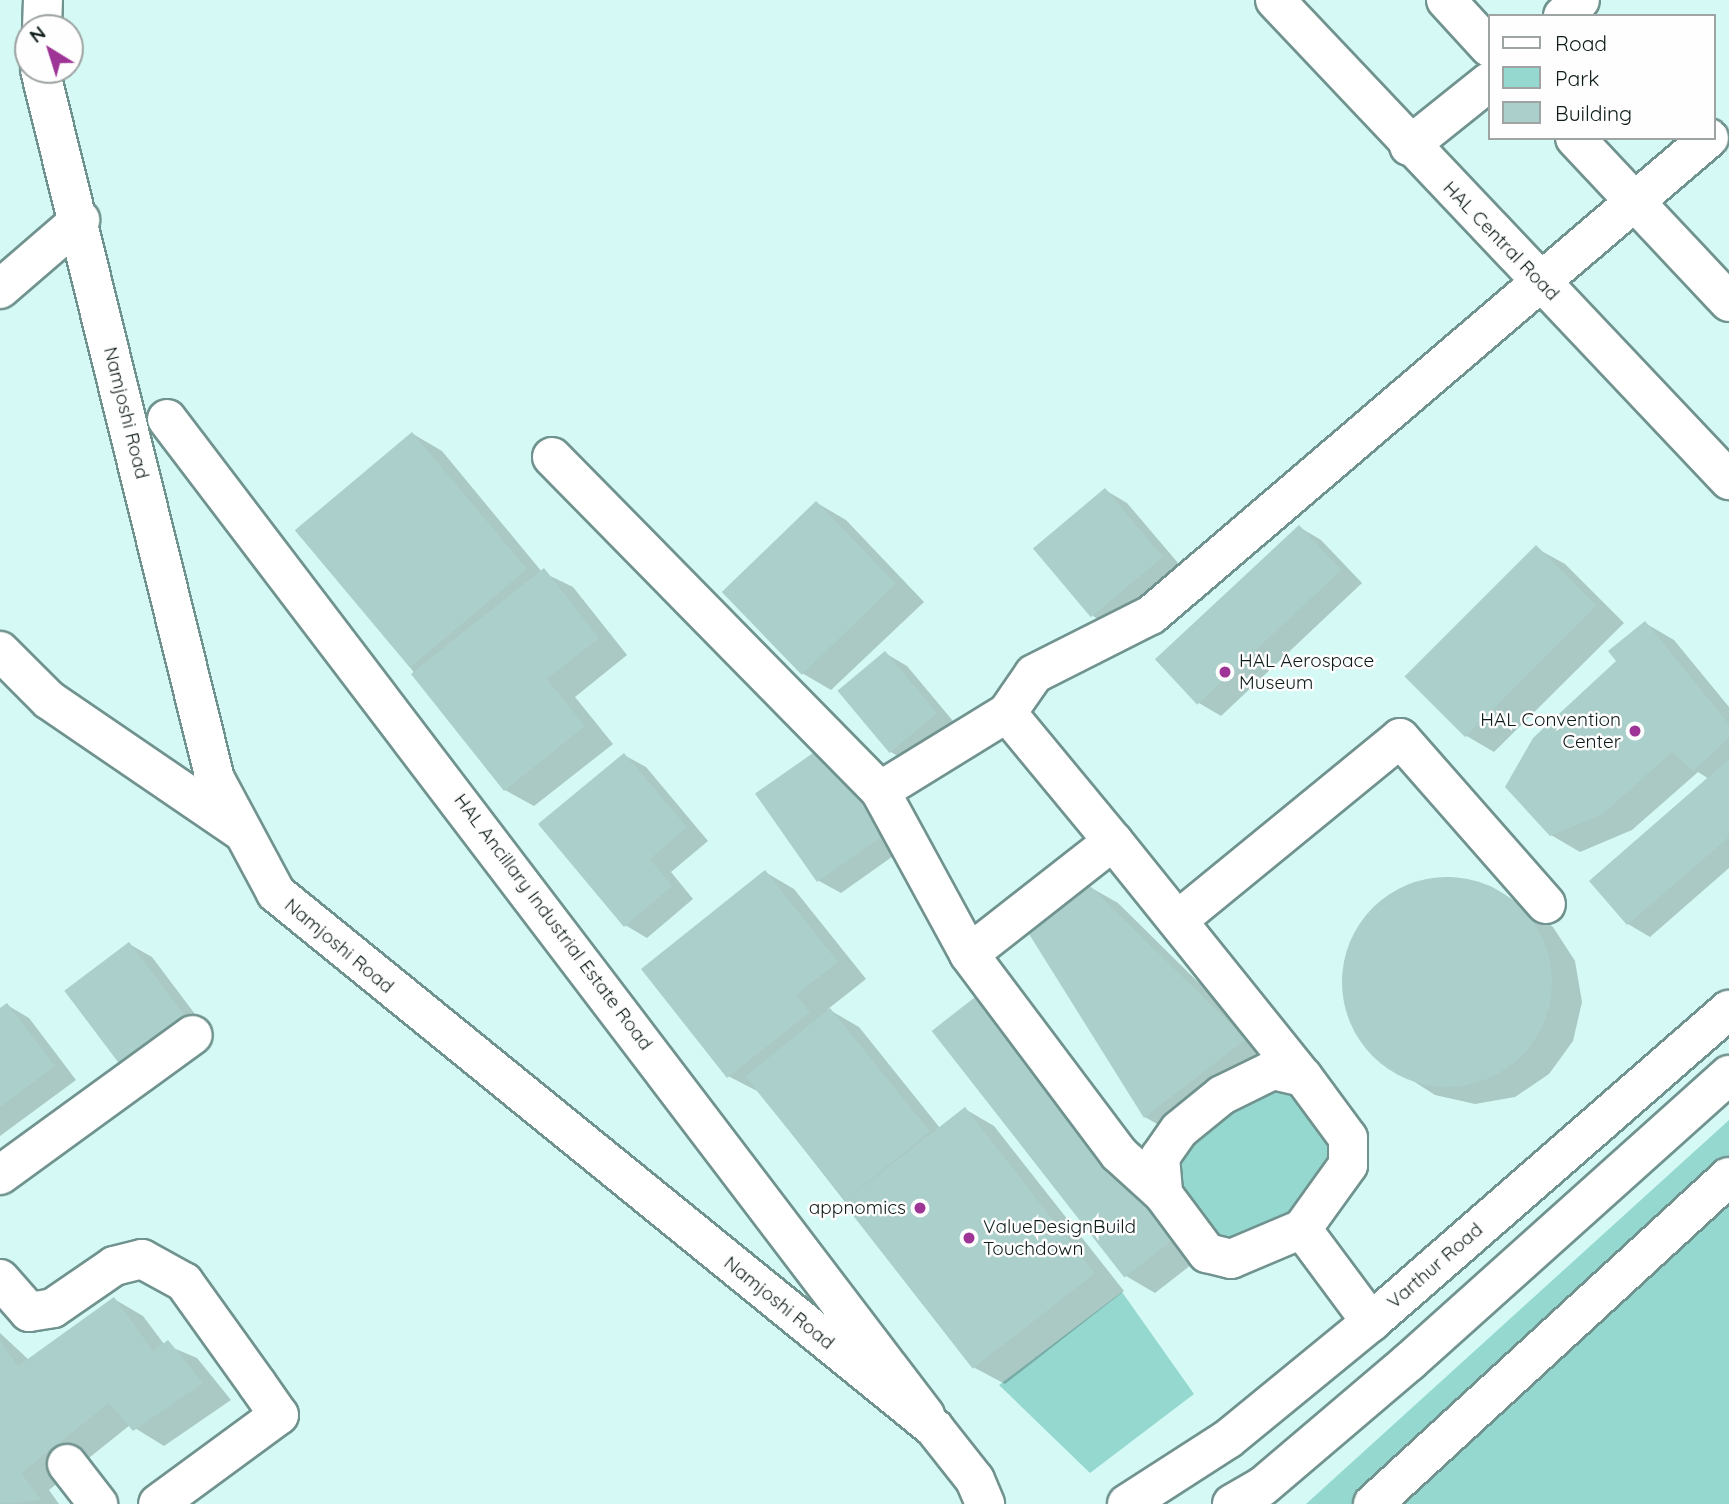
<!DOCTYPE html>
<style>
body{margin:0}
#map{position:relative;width:1729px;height:1504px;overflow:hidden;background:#d5faf5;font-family:Quicksand,sans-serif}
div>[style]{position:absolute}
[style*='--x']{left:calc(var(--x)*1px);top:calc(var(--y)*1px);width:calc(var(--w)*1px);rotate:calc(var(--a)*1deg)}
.green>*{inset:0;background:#95d8d0}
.shadow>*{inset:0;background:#0003}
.building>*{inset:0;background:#abcfca;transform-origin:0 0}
.round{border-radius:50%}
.roads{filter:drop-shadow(2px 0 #71938f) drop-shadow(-2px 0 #71938f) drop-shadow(0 2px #71938f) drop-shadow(0 -2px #71938f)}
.minor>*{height:38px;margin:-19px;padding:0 19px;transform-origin:19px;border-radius:19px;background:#fff}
.major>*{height:38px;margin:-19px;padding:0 19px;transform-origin:19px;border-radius:19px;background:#fff}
.dots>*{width:19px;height:19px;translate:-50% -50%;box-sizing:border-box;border:4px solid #fefefe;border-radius:50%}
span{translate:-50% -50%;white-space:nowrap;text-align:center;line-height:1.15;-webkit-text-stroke:5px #fefefe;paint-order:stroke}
.street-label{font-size:19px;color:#0e1c1a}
.poi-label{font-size:19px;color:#0e1c1a}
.left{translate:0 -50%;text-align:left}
.right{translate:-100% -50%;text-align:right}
.legend{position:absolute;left:1488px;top:14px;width:228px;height:126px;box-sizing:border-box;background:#fefefe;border:2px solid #9ea4a3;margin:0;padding:9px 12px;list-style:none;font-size:21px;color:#0e1c1a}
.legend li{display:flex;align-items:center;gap:14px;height:35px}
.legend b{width:35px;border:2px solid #9ea4a3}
.north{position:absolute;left:14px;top:14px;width:70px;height:70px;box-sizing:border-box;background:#fefefe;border:2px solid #9ea4a3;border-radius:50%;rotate:322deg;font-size:19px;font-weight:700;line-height:28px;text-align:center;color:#0e1c1a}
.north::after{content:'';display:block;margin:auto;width:24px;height:32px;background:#9e3496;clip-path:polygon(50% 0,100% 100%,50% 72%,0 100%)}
</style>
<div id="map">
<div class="green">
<div style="clip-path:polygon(1299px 1085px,1340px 1140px,1303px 1216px,1231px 1251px,1171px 1191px,1185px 1136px,1227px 1102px)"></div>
<div style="clip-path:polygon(1729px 1120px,1729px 1504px,1306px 1504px)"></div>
<div style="clip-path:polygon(1122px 1292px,1194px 1394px,1090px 1473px,999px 1385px)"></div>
</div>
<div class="shadow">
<div style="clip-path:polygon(413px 434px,442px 451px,542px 572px,573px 587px,627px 655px,575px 697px,613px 744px,534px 806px,505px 790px,409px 666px)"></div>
<div style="clip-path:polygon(1105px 490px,1127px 503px,1184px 570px,1115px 629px,1093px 616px)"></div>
<div style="clip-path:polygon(817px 503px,846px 520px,924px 602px,831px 690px,802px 673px)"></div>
<div style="clip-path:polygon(1299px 527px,1321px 540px,1362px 583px,1221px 716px,1199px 703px)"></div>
<div style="clip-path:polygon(1536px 548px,1565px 564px,1624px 623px,1494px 752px,1465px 735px)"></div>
<div style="clip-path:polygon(1645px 623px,1674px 640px,1729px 707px,1729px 868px,1650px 937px,1628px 924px,1591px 882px,1709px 779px,1698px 772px,1632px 830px,1580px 852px,1551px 835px,1619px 661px)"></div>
<div style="clip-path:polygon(885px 653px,907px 666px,958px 727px,913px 765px,891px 752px)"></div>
<div style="clip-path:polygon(823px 749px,906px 847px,841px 893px,819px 881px)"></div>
<div style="clip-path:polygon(624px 755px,646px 767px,708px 841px,671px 872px,693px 899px,647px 938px,625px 925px)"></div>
<div style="clip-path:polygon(765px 872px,794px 889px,866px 979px,828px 1009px,859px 1027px,940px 1128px,965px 1109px,994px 1126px,1124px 1291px,1005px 1384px,975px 1368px,759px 1092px,728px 1076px)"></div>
<div style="clip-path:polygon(1450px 877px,1490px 886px,1520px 904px,1553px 927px,1575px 961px,1582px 1002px,1573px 1041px,1549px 1074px,1515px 1097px,1475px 1104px,1435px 1095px,1371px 1054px,1350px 1019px,1342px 980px,1352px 940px,1375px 906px,1410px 884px)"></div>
<div style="clip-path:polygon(1088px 886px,1118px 903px,1274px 1057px,1174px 1134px,1145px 1117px)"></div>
<div style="clip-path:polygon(129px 944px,152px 957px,210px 1034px,148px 1081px)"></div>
<div style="clip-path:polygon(979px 996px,1200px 1258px,1155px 1293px,1126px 1276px)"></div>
<div style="clip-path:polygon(7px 1005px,29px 1018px,76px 1080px,0 1136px,0 1010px)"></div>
<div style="clip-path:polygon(114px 1299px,143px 1316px,164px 1344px,197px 1358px,231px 1400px,164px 1446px,130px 1425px,49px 1490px,59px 1504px,0 1504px,0 1333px,29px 1360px)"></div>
</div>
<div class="building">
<div style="left:412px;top:432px;width:179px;height:153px;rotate:50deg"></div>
<div style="left:1105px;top:488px;width:90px;height:94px;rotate:50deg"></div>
<div style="left:816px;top:501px;width:115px;height:131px;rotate:46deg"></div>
<div style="left:1299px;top:525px;width:62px;height:197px;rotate:47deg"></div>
<div style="left:1536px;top:545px;width:86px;height:186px;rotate:45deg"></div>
<div style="clip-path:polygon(544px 568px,599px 638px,547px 679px,585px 726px,504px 791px,411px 674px)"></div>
<div style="clip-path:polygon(1645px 621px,1729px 724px,1729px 738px,1693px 771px,1672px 752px,1603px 814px,1550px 836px,1505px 787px,1533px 738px,1616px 661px,1608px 651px)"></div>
<div style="left:885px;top:651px;width:81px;height:62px;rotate:50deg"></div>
<div style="left:823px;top:746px;width:108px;height:83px;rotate:55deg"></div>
<div style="clip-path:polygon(624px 753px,687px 827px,650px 859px,672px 886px,624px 927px,538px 824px)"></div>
<div style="clip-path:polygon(1729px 759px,1729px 837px,1627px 925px,1589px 881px)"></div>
<div style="clip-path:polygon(765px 870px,838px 962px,796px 995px,810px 1012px,727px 1078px,641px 969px)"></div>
<div class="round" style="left:1342px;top:877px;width:210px;height:210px"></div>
<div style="clip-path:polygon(1088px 884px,1246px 1039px,1144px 1118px,1029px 934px)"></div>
<div style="left:129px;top:942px;width:99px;height:81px;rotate:53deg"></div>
<div style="left:979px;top:994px;width:313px;height:60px;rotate:52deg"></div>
<div style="clip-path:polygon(7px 1003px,55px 1066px,0 1107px,0 1008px)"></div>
<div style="left:830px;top:1008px;width:159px;height:109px;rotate:51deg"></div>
<div style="left:965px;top:1107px;width:211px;height:155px;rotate:52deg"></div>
<div style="clip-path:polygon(114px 1297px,153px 1351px,168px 1340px,203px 1383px,133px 1431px,109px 1403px,21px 1473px,41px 1500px,0 1504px,0 1341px,18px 1366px)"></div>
</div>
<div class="roads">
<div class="minor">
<div style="--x:1275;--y:0;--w:661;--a:46.59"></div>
<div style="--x:1446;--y:0;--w:64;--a:47.5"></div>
<div style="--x:1563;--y:16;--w:23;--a:-43"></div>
<div style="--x:1575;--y:138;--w:225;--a:46.8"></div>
<div style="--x:1409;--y:146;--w:102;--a:-38.7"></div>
<div style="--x:0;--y:289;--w:106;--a:-40.8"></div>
<div style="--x:167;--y:419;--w:1252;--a:52.73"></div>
<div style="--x:552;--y:457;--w:468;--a:45.5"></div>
<div style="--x:0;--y:651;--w:69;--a:45"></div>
<div style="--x:49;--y:700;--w:232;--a:34.3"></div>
<div style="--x:1007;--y:713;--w:166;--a:50.4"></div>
<div style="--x:1178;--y:920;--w:287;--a:-39.3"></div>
<div style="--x:1400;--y:738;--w:221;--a:48.7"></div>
<div style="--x:969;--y:954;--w:186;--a:-118.6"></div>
<div style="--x:880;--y:791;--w:149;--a:-31.6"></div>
<div style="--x:1007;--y:713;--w:47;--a:-55.3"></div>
<div style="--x:1034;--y:674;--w:131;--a:-26.8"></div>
<div style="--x:1151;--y:615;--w:734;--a:-40.53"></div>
<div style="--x:0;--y:1175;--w:238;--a:-36"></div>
<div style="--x:1163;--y:1194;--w:59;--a:-137.7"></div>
<div style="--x:1119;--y:1154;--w:250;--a:-126.9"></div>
<div style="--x:969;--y:954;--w:183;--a:-38.1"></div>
<div style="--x:1113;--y:841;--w:303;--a:51.2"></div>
<div style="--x:1302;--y:1229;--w:79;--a:-54.3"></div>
<div style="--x:1348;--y:1165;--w:27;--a:-90"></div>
<div style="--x:1348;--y:1138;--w:76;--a:-126.4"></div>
<div style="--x:1303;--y:1077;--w:31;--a:-167"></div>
<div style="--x:1273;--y:1070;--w:57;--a:153.9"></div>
<div style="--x:1222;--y:1095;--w:55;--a:140.9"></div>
<div style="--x:1179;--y:1130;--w:33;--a:125"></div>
<div style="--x:1160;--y:1157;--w:37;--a:85"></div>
<div style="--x:1163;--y:1194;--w:74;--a:53.3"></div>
<div style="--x:1207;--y:1253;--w:25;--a:14"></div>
<div style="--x:1231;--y:1259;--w:77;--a:-22.9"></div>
<div style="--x:1302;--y:1229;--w:116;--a:53.4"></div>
<div style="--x:0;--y:1279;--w:44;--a:48.7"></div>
<div style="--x:29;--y:1312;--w:24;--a:-9"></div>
<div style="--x:53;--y:1308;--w:74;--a:-34.5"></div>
<div style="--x:114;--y:1266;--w:29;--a:-14"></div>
<div style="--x:142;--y:1259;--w:48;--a:28.7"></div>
<div style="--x:184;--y:1282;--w:125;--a:54.4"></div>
<div style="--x:257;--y:1384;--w:38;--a:55"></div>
<div style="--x:279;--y:1415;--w:150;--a:143.7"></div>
<div style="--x:67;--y:1464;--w:51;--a:52.2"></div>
<div style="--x:1373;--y:1504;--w:483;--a:-42.6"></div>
</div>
<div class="major">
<div style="--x:42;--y:28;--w:28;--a:-88"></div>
<div style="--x:40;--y:70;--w:730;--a:76.14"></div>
<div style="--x:215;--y:779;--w:129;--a:61.8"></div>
<div style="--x:276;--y:893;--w:848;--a:39.11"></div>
<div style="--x:934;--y:1428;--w:66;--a:51.7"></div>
<div style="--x:975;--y:1480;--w:26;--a:67"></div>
<div style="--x:1127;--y:1504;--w:120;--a:-32.8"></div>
<div style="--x:1228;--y:1439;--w:185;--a:-39.3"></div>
<div style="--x:1371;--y:1322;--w:475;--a:-41.1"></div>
<div style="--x:1232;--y:1504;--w:34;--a:-30"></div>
<div style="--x:1262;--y:1487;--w:193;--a:-40.4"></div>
<div style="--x:1409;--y:1362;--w:430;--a:-41.9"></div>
</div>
</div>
<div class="dots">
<div style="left:1225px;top:672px;background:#9e3496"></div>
<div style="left:1635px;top:731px;background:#9e3496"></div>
<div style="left:920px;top:1208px;background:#9e3496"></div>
<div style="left:969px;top:1238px;background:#9e3496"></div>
</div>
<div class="street-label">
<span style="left:1501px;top:241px;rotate:46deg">HAL Central Road</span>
<span style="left:126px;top:413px;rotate:76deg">Namjoshi Road</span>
<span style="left:553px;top:922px;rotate:53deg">HAL Ancillary Industrial Estate Road</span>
<span style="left:339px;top:946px;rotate:40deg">Namjoshi Road</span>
<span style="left:1435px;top:1266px;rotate:-41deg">Varthur Road</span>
<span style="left:779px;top:1303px;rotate:39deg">Namjoshi Road</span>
</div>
<div class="poi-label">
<span class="left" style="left:1239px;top:672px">HAL Aerospace<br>Museum</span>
<span class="right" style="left:1621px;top:731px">HAL Convention<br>Center</span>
<span class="right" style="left:906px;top:1208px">appnomics</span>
<span class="left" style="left:983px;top:1238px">ValueDesignBuild<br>Touchdown</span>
</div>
<ul class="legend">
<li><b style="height:9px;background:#fff"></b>Road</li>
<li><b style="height:19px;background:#95d8d0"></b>Park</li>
<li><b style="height:19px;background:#abcfca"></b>Building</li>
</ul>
<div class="north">N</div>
</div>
